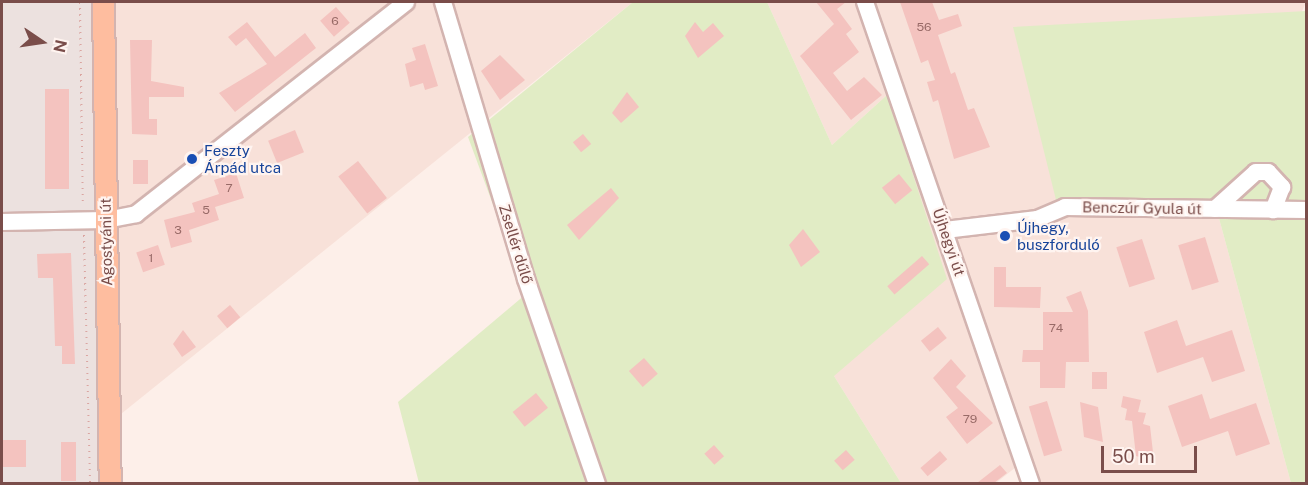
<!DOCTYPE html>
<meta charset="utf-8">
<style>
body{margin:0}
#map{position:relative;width:1308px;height:485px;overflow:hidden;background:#fdefe9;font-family:"Public Sans",sans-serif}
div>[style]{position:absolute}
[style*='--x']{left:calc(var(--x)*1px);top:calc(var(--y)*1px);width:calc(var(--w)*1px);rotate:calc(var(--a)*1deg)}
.residential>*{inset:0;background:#f8e1d9}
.industrial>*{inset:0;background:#ece1df;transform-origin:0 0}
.green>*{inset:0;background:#e1ecc5}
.building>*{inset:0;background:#f4c3bf;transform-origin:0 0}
.path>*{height:2px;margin-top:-1px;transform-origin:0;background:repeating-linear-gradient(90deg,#daa5a1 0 1.5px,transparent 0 6px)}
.roads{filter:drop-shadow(2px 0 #d3b4b0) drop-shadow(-2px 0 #d3b4b0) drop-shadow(0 2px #d3b4b0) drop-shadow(0 -2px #d3b4b0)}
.minor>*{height:16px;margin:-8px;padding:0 8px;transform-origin:8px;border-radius:8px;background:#fff}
.major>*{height:21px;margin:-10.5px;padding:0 10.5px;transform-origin:10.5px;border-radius:10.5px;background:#febd9f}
.dots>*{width:16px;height:16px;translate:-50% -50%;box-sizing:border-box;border:3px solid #fff4f0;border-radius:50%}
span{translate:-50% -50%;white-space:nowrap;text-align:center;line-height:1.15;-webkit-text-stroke:4.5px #fff4f0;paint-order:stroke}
.number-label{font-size:12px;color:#986a67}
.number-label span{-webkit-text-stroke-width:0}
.transit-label{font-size:15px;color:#164399}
.left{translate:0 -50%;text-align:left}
.street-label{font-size:15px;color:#7a4d4a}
.frame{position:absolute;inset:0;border:3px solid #7a4d4a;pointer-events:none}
.north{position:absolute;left:12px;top:12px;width:60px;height:60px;-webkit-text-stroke:4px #fff4f0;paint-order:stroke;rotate:103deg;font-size:16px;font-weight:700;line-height:24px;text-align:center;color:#7a4d4a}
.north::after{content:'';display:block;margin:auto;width:21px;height:27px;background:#7a4d4a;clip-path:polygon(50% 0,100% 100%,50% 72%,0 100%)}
.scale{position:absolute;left:1101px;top:446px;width:96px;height:27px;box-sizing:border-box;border:3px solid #7a4d4a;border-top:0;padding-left:8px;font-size:18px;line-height:21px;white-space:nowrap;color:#7a4d4a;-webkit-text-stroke:4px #fff4f0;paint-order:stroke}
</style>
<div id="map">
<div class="residential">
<div style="clip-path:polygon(103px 2px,633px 2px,116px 418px)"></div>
<div style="clip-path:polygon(767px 2px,1306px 2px,1217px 211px,1291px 483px,1023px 483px,1016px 467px,996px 483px,901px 483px,834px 376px,887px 95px,832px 145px)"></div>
</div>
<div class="industrial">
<div style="left:2px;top:2px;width:101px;height:481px"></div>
</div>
<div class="green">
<div style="clip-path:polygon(633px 2px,767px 2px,832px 145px,887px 95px,947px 279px,834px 376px,901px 483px,419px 483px,398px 402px,526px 294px,468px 137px)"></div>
<div style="clip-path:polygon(1306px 11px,1306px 483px,1291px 483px,1217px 211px,1060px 216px,1013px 27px)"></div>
</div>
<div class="building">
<div style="clip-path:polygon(816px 2px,846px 2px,837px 9px,852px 29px,846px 34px,859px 52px,833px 73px,847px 91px,864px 77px,882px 95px,851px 120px,800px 56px,834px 24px)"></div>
<div style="clip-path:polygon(900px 2px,932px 2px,939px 20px,958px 14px,962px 26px,938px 35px,951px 74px,955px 72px,968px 110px,974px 108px,990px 147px,954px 159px,938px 100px,933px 102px,927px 82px,935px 80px,928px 60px,921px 63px)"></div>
<div style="left:336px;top:7px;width:21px;height:21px;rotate:49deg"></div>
<div style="clip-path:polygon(247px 22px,275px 57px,305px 33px,316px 48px,235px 112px,219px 93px,267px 64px,246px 38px,236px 46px,228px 37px)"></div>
<div style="clip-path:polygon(695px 22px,703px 32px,713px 23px,724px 36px,698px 58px,685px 36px)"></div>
<div style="clip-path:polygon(130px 40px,152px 40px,151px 81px,184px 87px,184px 97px,149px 97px,149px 119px,157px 119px,157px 135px,132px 134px)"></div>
<div style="clip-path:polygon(425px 44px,438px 86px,425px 90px,423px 83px,410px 87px,405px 64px,416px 60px,412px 48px)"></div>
<div style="clip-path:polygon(500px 55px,525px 80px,500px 100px,481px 71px)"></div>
<div style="left:45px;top:89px;width:24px;height:100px"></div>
<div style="clip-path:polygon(627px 92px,639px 107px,621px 123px,612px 113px)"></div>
<div style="left:295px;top:130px;width:24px;height:29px;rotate:68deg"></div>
<div style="left:583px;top:134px;width:13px;height:13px;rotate:51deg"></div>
<div style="left:133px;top:160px;width:15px;height:24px"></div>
<div style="left:358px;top:161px;width:47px;height:25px;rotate:52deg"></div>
<div style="clip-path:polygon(236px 173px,244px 198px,215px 207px,219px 220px,189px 230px,192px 242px,171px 248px,164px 220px,195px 212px,192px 203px,219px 194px,214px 180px)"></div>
<div style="left:899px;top:174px;width:21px;height:22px;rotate:51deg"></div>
<div style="clip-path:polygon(611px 188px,619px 198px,579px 240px,567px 225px)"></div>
<div style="clip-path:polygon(803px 229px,820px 252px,801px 267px,789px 245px)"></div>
<div style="left:1205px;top:237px;width:47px;height:28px;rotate:73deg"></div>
<div style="left:1142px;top:239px;width:42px;height:27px;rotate:72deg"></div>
<div style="left:158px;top:245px;width:21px;height:23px;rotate:71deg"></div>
<div style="clip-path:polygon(71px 253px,75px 364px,62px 364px,62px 346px,55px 346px,53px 278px,38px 278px,37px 254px)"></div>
<div style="left:922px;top:256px;width:11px;height:46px;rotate:49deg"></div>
<div style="clip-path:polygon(994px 267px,1006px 267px,1006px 287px,1041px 287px,1040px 308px,994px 307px)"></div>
<div style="clip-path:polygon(1081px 291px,1088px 311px,1089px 362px,1066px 362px,1065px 388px,1040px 388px,1040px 362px,1022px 362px,1023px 350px,1043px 350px,1043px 312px,1073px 312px,1066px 297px)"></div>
<div style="left:230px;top:305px;width:16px;height:17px;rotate:50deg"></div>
<div style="clip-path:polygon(1177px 320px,1186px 346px,1232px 330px,1245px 371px,1212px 382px,1203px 357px,1157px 373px,1144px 332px)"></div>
<div style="left:938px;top:327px;width:14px;height:22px;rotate:51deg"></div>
<div style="clip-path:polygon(183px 330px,196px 347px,182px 357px,173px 344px)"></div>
<div style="left:644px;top:358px;width:21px;height:20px;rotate:49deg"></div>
<div style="clip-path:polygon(951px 359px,966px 376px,956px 387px,993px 423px,967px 444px,946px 417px,958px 408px,933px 378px)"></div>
<div style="left:1092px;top:372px;width:15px;height:17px"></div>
<div style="left:536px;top:393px;width:19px;height:30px;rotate:51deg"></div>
<div style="clip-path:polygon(1202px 394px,1210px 419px,1256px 403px,1270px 444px,1236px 456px,1228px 431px,1182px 447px,1168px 406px)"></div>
<div style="clip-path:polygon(1123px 396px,1141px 400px,1138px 412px,1146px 413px,1143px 424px,1150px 426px,1154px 461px,1136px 456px,1132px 421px,1125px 420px,1127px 409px,1121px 407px)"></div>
<div style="left:1047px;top:401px;width:52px;height:19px;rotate:73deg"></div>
<div style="clip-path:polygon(1080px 402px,1098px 407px,1103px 442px,1084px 437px)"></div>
<div style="left:2px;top:440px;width:24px;height:27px"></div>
<div style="left:61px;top:442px;width:15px;height:39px"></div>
<div style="left:714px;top:445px;width:15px;height:13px;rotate:48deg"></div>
<div style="left:846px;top:450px;width:13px;height:16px;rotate:48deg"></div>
<div style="left:940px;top:451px;width:11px;height:26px;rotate:49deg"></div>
<div style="clip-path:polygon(1000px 465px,1007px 473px,994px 483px,977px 483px)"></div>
</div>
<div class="path">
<div style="--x:80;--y:2;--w:204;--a:89.2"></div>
<div style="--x:84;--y:235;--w:249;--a:88.6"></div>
</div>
<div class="roads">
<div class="minor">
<div style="--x:443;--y:2;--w:289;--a:73.3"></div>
<div style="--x:526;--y:279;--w:217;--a:70.9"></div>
<div style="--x:865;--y:2;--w:510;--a:71"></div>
<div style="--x:1215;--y:209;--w:55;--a:-42.1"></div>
<div style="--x:1256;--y:172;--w:12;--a:0"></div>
<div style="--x:1268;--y:172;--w:21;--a:47"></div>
<div style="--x:1282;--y:187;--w:25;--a:111"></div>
<div style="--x:2;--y:222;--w:104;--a:-1.1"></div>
<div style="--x:106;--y:220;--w:31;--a:-11"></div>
<div style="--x:136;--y:214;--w:343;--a:-38.1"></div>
<div style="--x:945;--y:230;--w:93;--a:-6.8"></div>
<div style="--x:1037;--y:219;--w:30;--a:-23"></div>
<div style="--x:1065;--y:207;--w:241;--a:0.7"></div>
</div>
<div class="major">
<div style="--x:103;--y:2;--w:482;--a:89.2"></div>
</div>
</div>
<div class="dots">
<div style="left:192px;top:159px;background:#1a4fb4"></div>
<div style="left:1005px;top:236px;background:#1a4fb4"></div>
</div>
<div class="number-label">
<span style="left:335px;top:22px">6</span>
<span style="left:924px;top:28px">56</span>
<span style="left:229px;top:189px">7</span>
<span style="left:206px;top:211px">5</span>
<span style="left:178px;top:231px">3</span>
<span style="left:151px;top:259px">1</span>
<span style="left:1056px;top:329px">74</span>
<span style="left:970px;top:420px">79</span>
</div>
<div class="transit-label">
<span class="left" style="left:204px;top:159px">Feszty<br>Árpád utca</span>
<span class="left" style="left:1017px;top:236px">Újhegy,<br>buszforduló</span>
</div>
<div class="street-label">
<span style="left:1142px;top:208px;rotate:1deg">Benczúr Gyula út</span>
<span style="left:106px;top:242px;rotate:-91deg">Agostyáni út</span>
<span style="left:949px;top:242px;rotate:71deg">Újhegyi út</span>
<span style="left:516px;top:244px;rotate:73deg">Zsellér dűlő</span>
</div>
<div class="frame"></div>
<div class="north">N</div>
<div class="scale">50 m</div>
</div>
